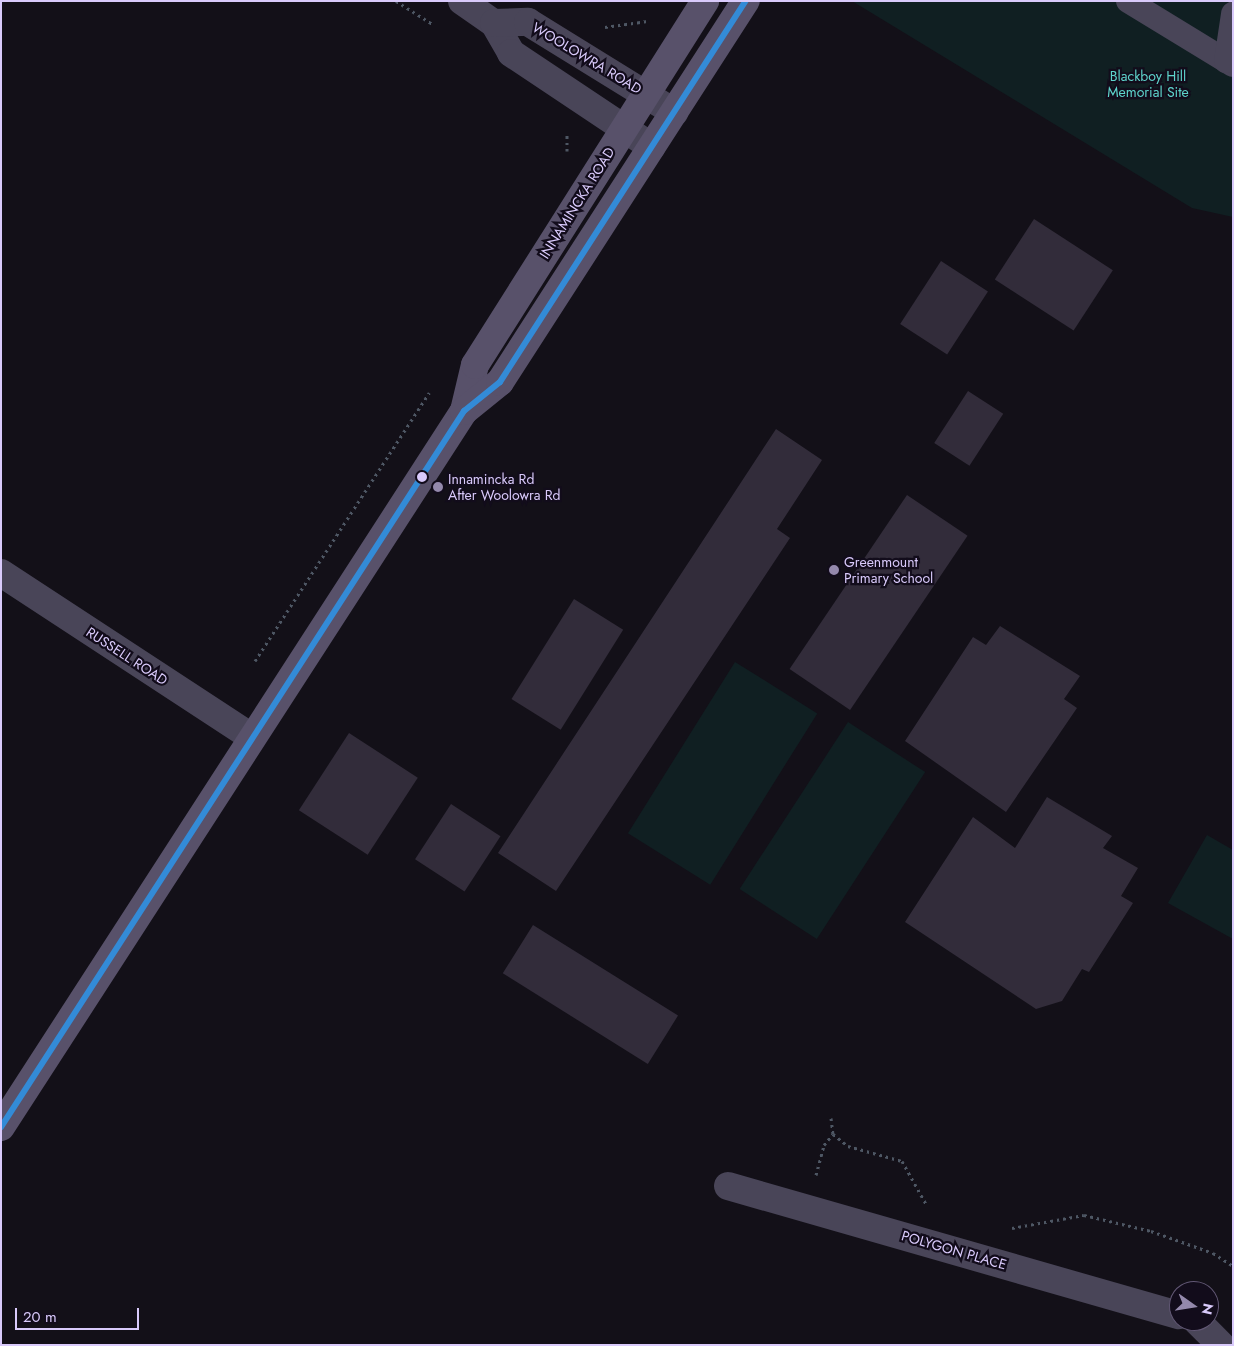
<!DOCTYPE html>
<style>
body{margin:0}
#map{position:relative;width:1234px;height:1346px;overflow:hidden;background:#131018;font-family:Jost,sans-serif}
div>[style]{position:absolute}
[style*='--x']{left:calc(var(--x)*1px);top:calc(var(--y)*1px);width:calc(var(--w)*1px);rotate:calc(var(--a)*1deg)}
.green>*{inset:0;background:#101f22;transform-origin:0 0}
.building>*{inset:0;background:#322c3a;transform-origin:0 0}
.path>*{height:3px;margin-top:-1.5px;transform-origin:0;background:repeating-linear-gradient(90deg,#4e5764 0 2.5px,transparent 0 6.5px)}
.lane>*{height:24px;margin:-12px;padding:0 12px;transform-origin:12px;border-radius:12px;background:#494558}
.street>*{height:28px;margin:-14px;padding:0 14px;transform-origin:14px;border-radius:14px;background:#494558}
.secondary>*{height:28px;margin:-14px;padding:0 14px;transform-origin:14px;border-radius:14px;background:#58516a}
.bus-1>*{height:6px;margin:-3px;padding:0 3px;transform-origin:3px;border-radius:3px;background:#338bd7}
.dots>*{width:14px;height:14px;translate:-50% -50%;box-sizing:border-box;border:2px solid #120c1b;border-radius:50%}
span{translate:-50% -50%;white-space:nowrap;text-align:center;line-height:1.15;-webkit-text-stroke:4.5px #120c1b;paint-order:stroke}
.street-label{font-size:14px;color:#d9cafb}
.park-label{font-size:14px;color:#5ed4cc}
.poi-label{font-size:14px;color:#d9cafb}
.left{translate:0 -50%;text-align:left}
.frame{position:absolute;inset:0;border:2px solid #d9cafb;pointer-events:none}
.north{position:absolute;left:1169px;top:1281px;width:50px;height:50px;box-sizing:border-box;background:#120c1b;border:1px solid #625875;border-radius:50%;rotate:103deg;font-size:14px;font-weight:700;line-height:20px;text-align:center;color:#d9cafb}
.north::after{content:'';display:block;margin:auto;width:18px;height:22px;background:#9489ac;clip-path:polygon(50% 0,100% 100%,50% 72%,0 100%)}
.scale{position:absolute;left:15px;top:1308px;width:124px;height:22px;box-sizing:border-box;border:2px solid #d9cafb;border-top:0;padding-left:6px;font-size:15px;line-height:18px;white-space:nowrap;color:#d9cafb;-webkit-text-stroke:4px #120c1b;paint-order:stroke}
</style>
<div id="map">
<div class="green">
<div style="clip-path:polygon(852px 1px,1233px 1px,1233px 217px,1192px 208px)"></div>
<div style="left:735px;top:662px;width:97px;height:202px;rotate:32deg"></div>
<div style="left:848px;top:722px;width:92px;height:199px;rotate:33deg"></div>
<div style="clip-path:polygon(1207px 835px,1233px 850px,1233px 939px,1168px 903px)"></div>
</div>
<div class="building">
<div style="left:1034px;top:219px;width:94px;height:72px;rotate:33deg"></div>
<div style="left:941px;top:261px;width:56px;height:75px;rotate:33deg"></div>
<div style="left:968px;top:391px;width:42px;height:62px;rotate:33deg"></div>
<div style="clip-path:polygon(776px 429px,822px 460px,777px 529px,790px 538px,556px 891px,498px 853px)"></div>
<div style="left:907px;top:495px;width:73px;height:210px;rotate:34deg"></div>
<div style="left:574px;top:599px;width:58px;height:118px;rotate:32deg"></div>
<div style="clip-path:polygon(1000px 626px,1080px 676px,1064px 699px,1077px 708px,1006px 812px,905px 741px,973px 637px,986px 645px)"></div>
<div style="left:349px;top:733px;width:82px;height:92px;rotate:33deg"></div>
<div style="clip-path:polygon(1047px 797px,1112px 836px,1103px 848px,1138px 868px,1121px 896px,1133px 903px,1089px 972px,1082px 969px,1062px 1001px,1036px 1009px,905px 922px,973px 817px,1015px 848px)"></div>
<div style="left:451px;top:804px;width:59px;height:66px;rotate:33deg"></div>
<div style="left:533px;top:925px;width:171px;height:57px;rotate:32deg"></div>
</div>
<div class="path">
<div style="--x:396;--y:1;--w:45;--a:32.3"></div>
<div style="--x:605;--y:27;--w:43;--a:-7.9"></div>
<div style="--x:567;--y:151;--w:17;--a:-90"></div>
<div style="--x:255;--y:661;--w:320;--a:-57"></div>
<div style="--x:831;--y:1118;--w:16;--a:83"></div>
<div style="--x:833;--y:1134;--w:19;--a:39"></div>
<div style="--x:848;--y:1146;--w:56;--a:15.5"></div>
<div style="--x:902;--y:1161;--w:49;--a:60.8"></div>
<div style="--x:816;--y:1175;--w:31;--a:-75"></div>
<div style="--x:824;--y:1145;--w:14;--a:-51"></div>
<div style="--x:1012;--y:1228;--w:73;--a:-10.2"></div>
<div style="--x:1084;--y:1215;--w:69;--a:13.4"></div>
<div style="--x:1151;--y:1231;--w:66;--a:19.5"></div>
<div style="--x:1213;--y:1253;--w:24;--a:33"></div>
</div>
<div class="lane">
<div style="--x:1128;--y:1;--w:123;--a:31.4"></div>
<div style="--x:1226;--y:61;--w:48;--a:-81.5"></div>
</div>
<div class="street">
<div style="--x:462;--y:1;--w:39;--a:35"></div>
<div style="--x:494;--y:23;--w:34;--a:60"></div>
<div style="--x:511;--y:53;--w:169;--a:33.7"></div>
<div style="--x:494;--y:23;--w:34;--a:-2"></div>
<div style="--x:528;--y:22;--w:172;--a:31.7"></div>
<div style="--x:1;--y:573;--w:300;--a:33.2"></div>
<div style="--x:728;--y:1186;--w:469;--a:16"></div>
<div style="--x:1197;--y:1321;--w:34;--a:45"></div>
</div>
<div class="secondary">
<div style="--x:464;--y:411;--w:47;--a:-76.6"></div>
<div style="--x:475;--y:365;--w:431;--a:-57.7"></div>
<div style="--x:1;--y:1127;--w:853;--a:-57.11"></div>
<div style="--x:464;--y:411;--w:46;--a:-38.9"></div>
<div style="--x:500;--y:382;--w:454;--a:-57.2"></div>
</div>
<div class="bus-1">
<div style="--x:1;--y:1127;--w:853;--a:-57.11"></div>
<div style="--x:464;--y:411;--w:46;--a:-38.9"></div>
<div style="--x:500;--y:382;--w:454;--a:-57.2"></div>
</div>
<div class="dots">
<div style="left:422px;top:477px;background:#d9cafb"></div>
<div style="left:438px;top:487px;background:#9489ac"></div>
<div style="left:834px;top:570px;background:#9489ac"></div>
</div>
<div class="street-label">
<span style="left:587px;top:58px;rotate:31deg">WOOLOWRA ROAD</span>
<span style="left:577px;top:203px;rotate:-58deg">INNAMINCKA ROAD</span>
<span style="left:127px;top:656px;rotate:33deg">RUSSELL ROAD</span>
<span style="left:954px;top:1250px;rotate:16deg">POLYGON PLACE</span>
</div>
<div class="park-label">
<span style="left:1148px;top:84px">Blackboy Hill<br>Memorial Site</span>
</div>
<div class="poi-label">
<span class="left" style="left:448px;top:487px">Innamincka Rd<br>After Woolowra Rd</span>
<span class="left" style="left:844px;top:570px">Greenmount<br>Primary School</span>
</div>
<div class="frame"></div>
<div class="north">N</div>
<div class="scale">20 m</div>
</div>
